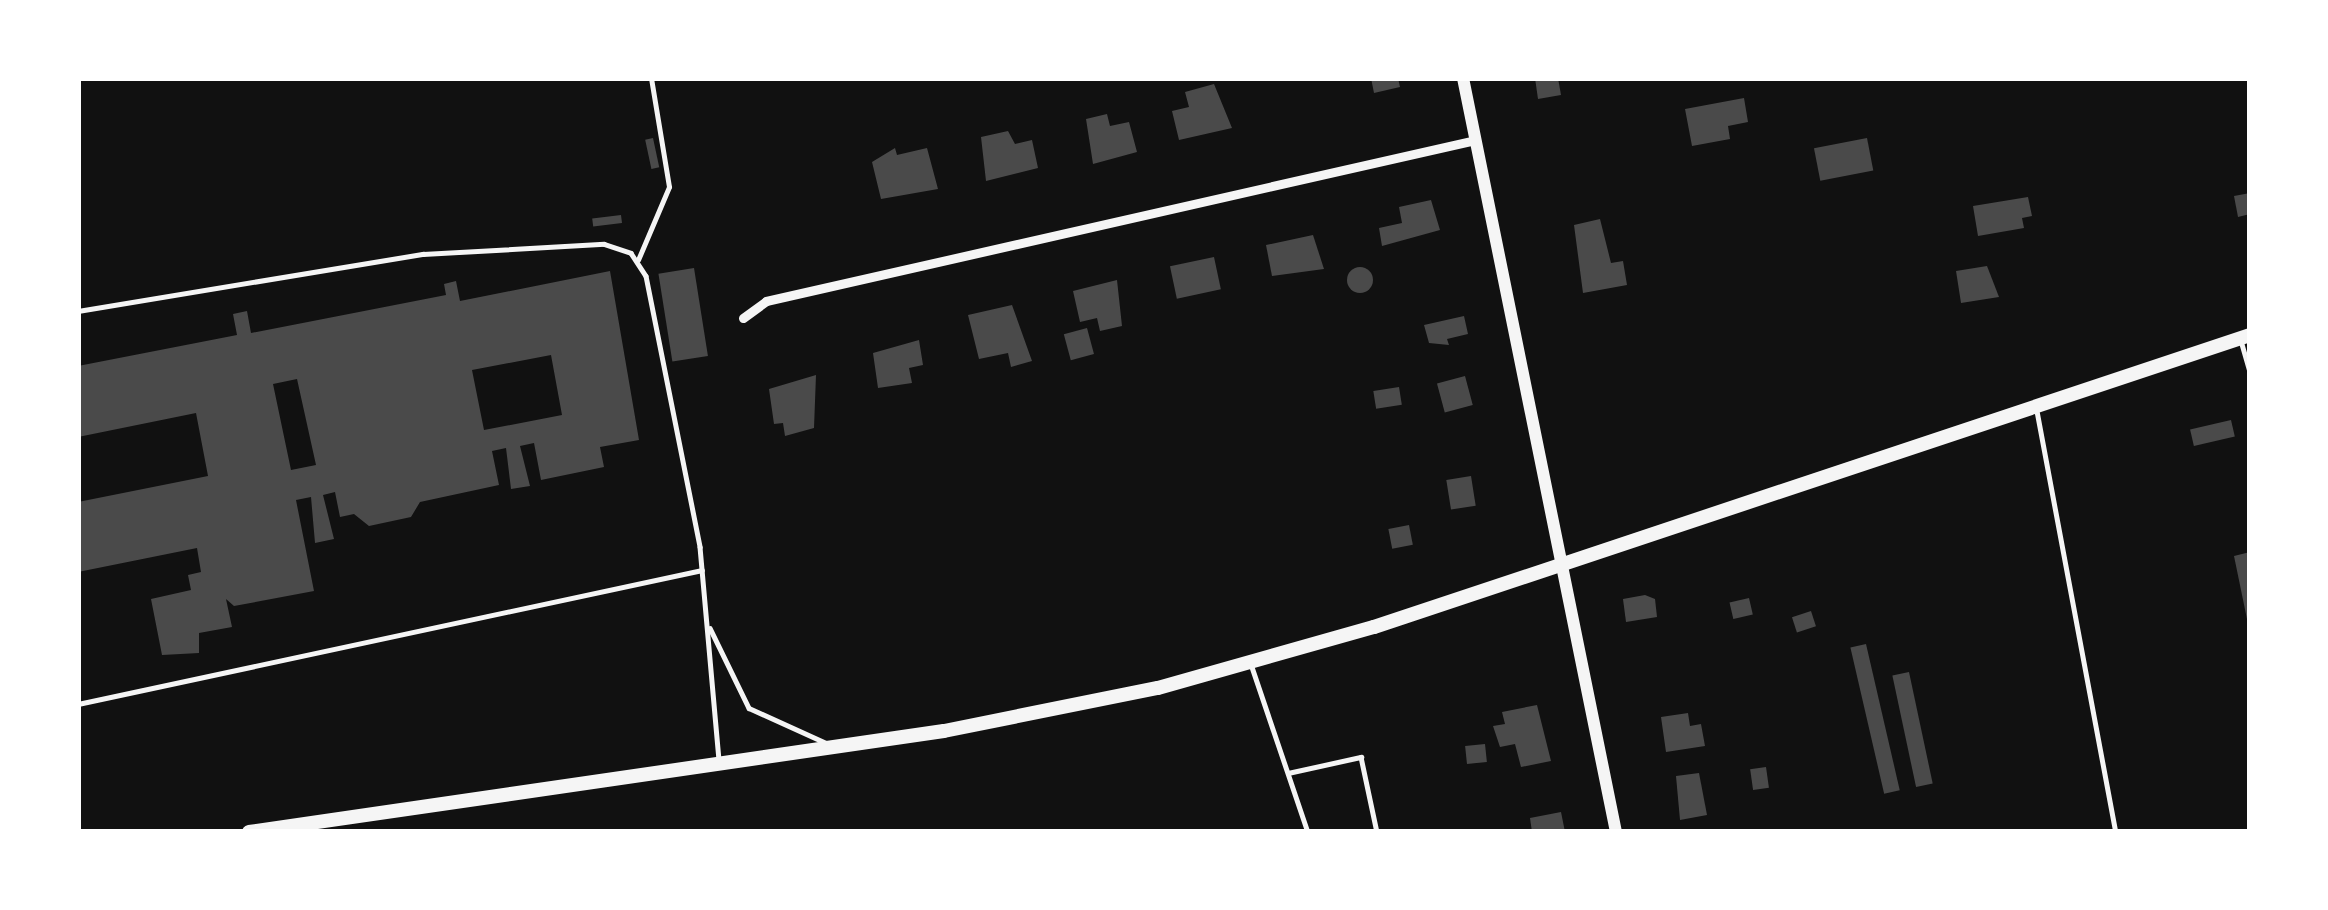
<!DOCTYPE html>
<style>
body{margin:0}
#map{position:relative;width:2328px;height:910px;overflow:hidden;background:#111;font-family:"Exo 2",sans-serif}
div>[style]{position:absolute}
[style*='--x']{left:calc(var(--x)*1px);top:calc(var(--y)*1px);width:calc(var(--w)*1px);rotate:calc(var(--a)*1deg)}
.building>*{inset:0;background:#4a4a4a;transform-origin:0 0}
.round{border-radius:50%}
.service>*{height:4.5px;margin:-2.25px;padding:0 2.25px;transform-origin:2.25px;border-radius:2.25px;background:#f5f5f5}
.minor>*{height:9px;margin:-4.5px;padding:0 4.5px;transform-origin:4.5px;border-radius:4.5px;background:#f5f5f5}
.secondary>*{height:12px;margin:-6px;padding:0 6px;transform-origin:6px;border-radius:6px;background:#f5f5f5}
.primary>*{height:14px;margin:-7px;padding:0 7px;transform-origin:7px;border-radius:7px;background:#f5f5f5}
span{translate:-50% -50%;white-space:nowrap;text-align:center;line-height:1.15;-webkit-text-stroke:9px #fff;paint-order:stroke}
.frame{position:absolute;inset:0;border:81px solid #fff;pointer-events:none}
</style>
<div id="map">
<div class="building">
<div style="clip-path:polygon(1371px 78px,1398px 78px,1400px 87px,1374px 93px)"></div>
<div style="clip-path:polygon(1535px 78px,1558px 78px,1561px 95px,1538px 99px)"></div>
<div style="clip-path:polygon(1214px 84px,1232px 128px,1179px 140px,1172px 111px,1189px 107px,1185px 92px)"></div>
<div style="clip-path:polygon(1744px 98px,1748px 122px,1728px 126px,1730px 139px,1692px 146px,1685px 109px)"></div>
<div style="clip-path:polygon(1107px 114px,1110px 126px,1129px 122px,1137px 152px,1093px 164px,1086px 119px)"></div>
<div style="clip-path:polygon(1008px 131px,1015px 144px,1032px 140px,1038px 168px,986px 181px,981px 137px)"></div>
<div style="left:653px;top:138px;width:30px;height:8px;rotate:78deg"></div>
<div style="left:1867px;top:138px;width:33px;height:54px;rotate:79deg"></div>
<div style="clip-path:polygon(895px 148px,897px 155px,927px 148px,938px 189px,881px 199px,872px 162px)"></div>
<div style="clip-path:polygon(2250px 193px,2250px 214px,2238px 217px,2234px 196px)"></div>
<div style="clip-path:polygon(2028px 197px,2032px 216px,2022px 218px,2024px 228px,1978px 236px,1973px 206px)"></div>
<div style="clip-path:polygon(1431px 200px,1440px 230px,1382px 246px,1379px 228px,1402px 223px,1399px 207px)"></div>
<div style="left:621px;top:215px;width:8px;height:29px;rotate:83deg"></div>
<div style="clip-path:polygon(1600px 219px,1611px 263px,1623px 261px,1627px 285px,1583px 293px,1574px 225px)"></div>
<div style="clip-path:polygon(1313px 235px,1324px 269px,1272px 276px,1266px 245px)"></div>
<div style="left:1214px;top:257px;width:33px;height:45px;rotate:78deg"></div>
<div style="clip-path:polygon(1987px 266px,1999px 297px,1961px 303px,1956px 271px)"></div>
<div class="round" style="left:1347px;top:267px;width:26px;height:26px"></div>
<div style="left:694px;top:268px;width:89px;height:36px;rotate:81deg"></div>
<div style="clip-path:polygon(evenodd,610px 271px,639px 440px,600px 447px,604px 467px,541px 480px,534px 443px,520px 446px,530px 486px,511px 489px,506px 448px,492px 451px,499px 485px,420px 502px,411px 517px,369px 526px,354px 514px,340px 517px,335px 492px,323px 495px,334px 539px,315px 543px,311px 497px,296px 500px,314px 591px,234px 606px,226px 599px,232px 627px,199px 633px,199px 653px,162px 655px,151px 599px,191px 590px,188px 575px,201px 572px,197px 548px,78px 572px,78px 502px,208px 476px,196px 413px,78px 437px,78px 366px,237px 335px,233px 314px,247px 311px,251px 333px,446px 295px,444px 284px,456px 281px,460px 301px,610px 271px,551px 355px,562px 415px,484px 430px,472px 370px,551px 355px,610px 271px,297px 379px,316px 465px,291px 470px,273px 384px,297px 379px)"></div>
<div style="clip-path:polygon(1117px 280px,1122px 326px,1100px 331px,1097px 318px,1080px 322px,1073px 291px)"></div>
<div style="clip-path:polygon(1012px 305px,1032px 361px,1011px 367px,1008px 353px,979px 359px,968px 315px)"></div>
<div style="clip-path:polygon(1464px 316px,1468px 334px,1447px 339px,1449px 345px,1429px 343px,1424px 325px)"></div>
<div style="left:1087px;top:328px;width:27px;height:24px;rotate:75deg"></div>
<div style="clip-path:polygon(919px 340px,923px 365px,909px 368px,912px 383px,878px 388px,873px 353px)"></div>
<div style="clip-path:polygon(816px 375px,814px 428px,785px 436px,783px 423px,774px 424px,769px 389px)"></div>
<div style="left:1465px;top:376px;width:30px;height:29px;rotate:75deg"></div>
<div style="left:1399px;top:387px;width:18px;height:26px;rotate:81deg"></div>
<div style="left:2231px;top:420px;width:17px;height:42px;rotate:77deg"></div>
<div style="left:1471px;top:476px;width:30px;height:25px;rotate:81deg"></div>
<div style="left:1409px;top:525px;width:20px;height:21px;rotate:79deg"></div>
<div style="clip-path:polygon(2250px 552px,2250px 624px,2248px 624px,2234px 556px)"></div>
<div style="clip-path:polygon(1645px 595px,1655px 599px,1657px 617px,1626px 622px,1623px 599px)"></div>
<div style="left:1749px;top:598px;width:17px;height:20px;rotate:77deg"></div>
<div style="left:1811px;top:611px;width:16px;height:20px;rotate:72deg"></div>
<div style="left:1866px;top:644px;width:150px;height:16px;rotate:77deg"></div>
<div style="left:1909px;top:672px;width:114px;height:17px;rotate:78deg"></div>
<div style="clip-path:polygon(1537px 705px,1551px 761px,1521px 767px,1515px 744px,1500px 747px,1493px 726px,1505px 724px,1502px 712px)"></div>
<div style="clip-path:polygon(1688px 713px,1690px 726px,1701px 724px,1705px 746px,1666px 752px,1661px 717px)"></div>
<div style="left:1485px;top:744px;width:18px;height:20px;rotate:84deg"></div>
<div style="left:1766px;top:767px;width:21px;height:16px;rotate:82deg"></div>
<div style="clip-path:polygon(1699px 773px,1707px 815px,1680px 820px,1676px 776px)"></div>
<div style="clip-path:polygon(1561px 812px,1565px 832px,1532px 832px,1530px 818px)"></div>
</div>
<div class="service">
<div style="--x:638;--y:260;--w:79;--a:-67"></div>
<div style="--x:669;--y:187;--w:110;--a:-99.4"></div>
<div style="--x:78;--y:311;--w:350;--a:-9.4"></div>
<div style="--x:423;--y:254;--w:181;--a:-3.2"></div>
<div style="--x:604;--y:244;--w:28;--a:18"></div>
<div style="--x:631;--y:253;--w:27;--a:57"></div>
<div style="--x:646;--y:276;--w:276;--a:78.7"></div>
<div style="--x:700;--y:547;--w:216;--a:84.9"></div>
<div style="--x:2242;--y:344;--w:29;--a:74"></div>
<div style="--x:2037;--y:411;--w:428;--a:79.4"></div>
<div style="--x:710;--y:628;--w:89;--a:64"></div>
<div style="--x:749;--y:708;--w:85;--a:24.4"></div>
<div style="--x:1251;--y:664;--w:177;--a:71.3"></div>
<div style="--x:78;--y:704;--w:638;--a:-12.12"></div>
<div style="--x:1288;--y:773;--w:75;--a:-12.4"></div>
<div style="--x:1361;--y:757;--w:77;--a:78"></div>
</div>
<div class="minor">
<div style="--x:743;--y:318;--w:29;--a:-36"></div>
<div style="--x:766;--y:301;--w:727;--a:-12.79"></div>
</div>
<div class="secondary">
<div style="--x:1463;--y:78;--w:769;--a:78.53"></div>
</div>
<div class="primary">
<div style="--x:249;--y:832;--w:702;--a:-8.27"></div>
<div style="--x:944;--y:731;--w:218;--a:-11.4"></div>
<div style="--x:1158;--y:688;--w:224;--a:-15.8"></div>
<div style="--x:1374;--y:627;--w:923;--a:-18.43"></div>
</div>
<div class="frame"></div>
</div>
